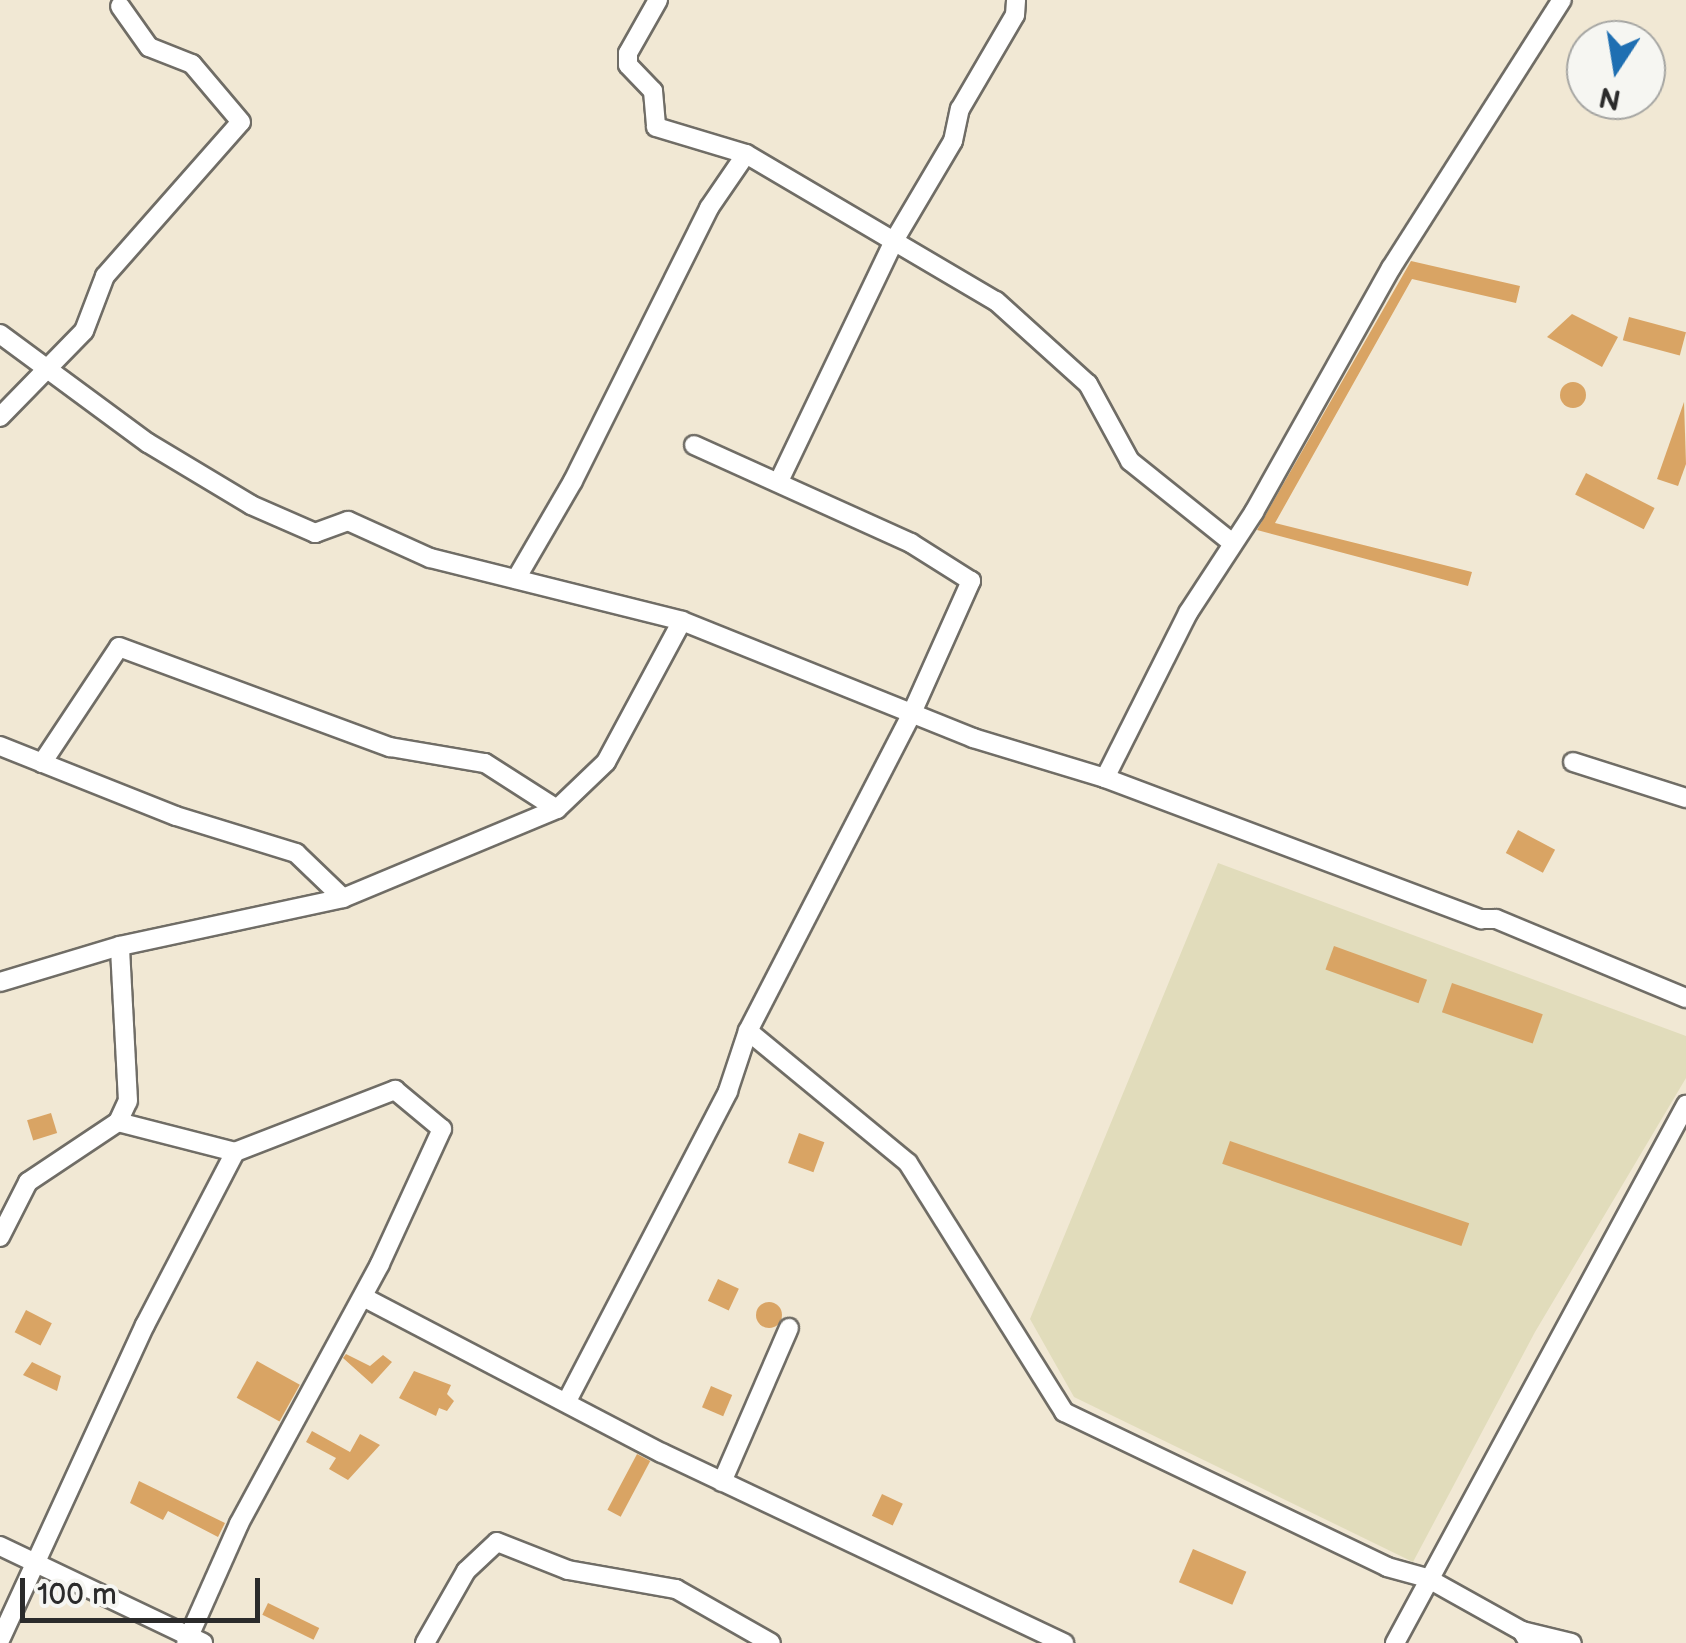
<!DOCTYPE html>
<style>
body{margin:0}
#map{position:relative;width:1686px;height:1643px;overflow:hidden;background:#f1e8d4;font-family:"Balsamiq Sans",sans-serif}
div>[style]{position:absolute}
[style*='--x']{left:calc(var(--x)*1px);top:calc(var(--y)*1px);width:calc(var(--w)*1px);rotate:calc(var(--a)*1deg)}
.built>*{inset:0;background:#e1dcbb}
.building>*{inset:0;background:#d9a464;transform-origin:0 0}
.round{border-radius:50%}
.roads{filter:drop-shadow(2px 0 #706d66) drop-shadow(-2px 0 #706d66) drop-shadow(0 2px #706d66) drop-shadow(0 -2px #706d66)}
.street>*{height:18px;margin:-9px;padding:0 9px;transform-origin:9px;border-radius:9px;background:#fff}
span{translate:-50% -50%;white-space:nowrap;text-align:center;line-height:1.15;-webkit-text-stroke:10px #f6f6f2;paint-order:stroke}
.north{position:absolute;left:1566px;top:20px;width:100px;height:100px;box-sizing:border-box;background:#f6f6f2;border:2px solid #a5a5a2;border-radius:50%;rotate:192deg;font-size:28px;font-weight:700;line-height:40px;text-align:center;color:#2b2b2b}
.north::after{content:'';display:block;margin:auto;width:35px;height:45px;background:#1f6fb2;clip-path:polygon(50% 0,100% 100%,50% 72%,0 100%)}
.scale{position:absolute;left:20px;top:1578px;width:240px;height:45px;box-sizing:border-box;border:5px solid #2b2b2b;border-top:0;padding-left:12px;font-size:30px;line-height:35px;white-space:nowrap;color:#2b2b2b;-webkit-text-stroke:8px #f6f6f2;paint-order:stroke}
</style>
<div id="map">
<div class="built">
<div style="clip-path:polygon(1218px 863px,1686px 1036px,1686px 1078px,1535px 1332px,1413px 1562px,1074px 1397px,1030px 1319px)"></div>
</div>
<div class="building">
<div style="clip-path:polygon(1411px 261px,1520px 286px,1516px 303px,1412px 279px,1275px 523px,1472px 572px,1468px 586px,1257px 530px)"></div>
<div style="clip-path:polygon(1572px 314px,1618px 337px,1602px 367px,1547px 337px)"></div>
<div style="left:1629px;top:317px;width:59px;height:24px;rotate:15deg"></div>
<div class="round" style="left:1560px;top:382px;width:26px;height:26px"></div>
<div style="clip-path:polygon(1684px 402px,1686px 464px,1678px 486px,1657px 479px)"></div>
<div style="left:1586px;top:473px;width:77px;height:24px;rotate:27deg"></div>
<div style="left:1518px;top:830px;width:42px;height:26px;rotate:28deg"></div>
<div style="left:1334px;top:946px;width:99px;height:25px;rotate:20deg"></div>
<div style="left:1452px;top:983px;width:96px;height:31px;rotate:19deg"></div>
<div style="left:51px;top:1113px;width:21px;height:25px;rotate:73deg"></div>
<div style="left:799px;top:1133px;width:27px;height:32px;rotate:20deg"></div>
<div style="left:1230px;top:1141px;width:253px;height:24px;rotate:19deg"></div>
<div style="left:718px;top:1279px;width:23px;height:24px;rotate:25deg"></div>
<div class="round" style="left:756px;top:1302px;width:26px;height:26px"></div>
<div style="left:26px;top:1310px;width:29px;height:25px;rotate:27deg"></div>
<div style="clip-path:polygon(346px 1354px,370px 1366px,383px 1355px,392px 1362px,372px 1384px,343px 1358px)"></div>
<div style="left:257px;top:1361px;width:49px;height:42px;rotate:29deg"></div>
<div style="clip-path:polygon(32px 1362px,61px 1376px,57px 1391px,23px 1375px)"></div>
<div style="clip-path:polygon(414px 1371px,451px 1385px,447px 1394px,454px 1401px,447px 1411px,439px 1408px,436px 1416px,399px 1398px)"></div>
<div style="left:711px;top:1386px;width:23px;height:23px;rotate:23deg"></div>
<div style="clip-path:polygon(312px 1431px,350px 1452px,360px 1434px,380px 1445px,348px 1480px,329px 1469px,336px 1458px,306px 1442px)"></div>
<div style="left:637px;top:1454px;width:15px;height:63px;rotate:28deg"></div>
<div style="clip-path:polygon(139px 1481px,225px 1523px,218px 1537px,168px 1511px,163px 1520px,130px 1503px)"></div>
<div style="left:882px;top:1494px;width:23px;height:24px;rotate:25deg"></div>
<div style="left:1193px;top:1549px;width:58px;height:36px;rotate:23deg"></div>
<div style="left:268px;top:1603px;width:57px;height:13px;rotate:26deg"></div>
</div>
<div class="roads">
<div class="street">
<div style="--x:658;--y:0;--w:61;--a:119.5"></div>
<div style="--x:628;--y:53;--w:12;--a:90"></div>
<div style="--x:628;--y:65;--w:36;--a:46"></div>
<div style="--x:653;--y:91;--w:36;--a:85"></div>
<div style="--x:656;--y:127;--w:94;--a:16.7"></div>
<div style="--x:0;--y:334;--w:184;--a:36.4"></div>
<div style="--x:148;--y:443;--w:120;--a:31"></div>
<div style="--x:251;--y:505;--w:70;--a:23.6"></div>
<div style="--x:315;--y:533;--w:35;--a:-20"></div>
<div style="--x:348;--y:521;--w:90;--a:24.3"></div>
<div style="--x:430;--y:558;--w:260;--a:14"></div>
<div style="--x:682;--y:621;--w:314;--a:21.9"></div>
<div style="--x:973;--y:738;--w:138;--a:16.9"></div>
<div style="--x:1105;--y:778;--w:402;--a:20.6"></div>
<div style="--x:1481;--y:919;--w:15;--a:0"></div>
<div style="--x:1496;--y:919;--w:206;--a:22.6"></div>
<div style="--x:0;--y:417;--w:120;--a:-45.7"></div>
<div style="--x:84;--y:331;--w:59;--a:-69.1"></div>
<div style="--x:105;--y:276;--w:205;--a:-48.6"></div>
<div style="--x:241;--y:122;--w:76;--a:-130.2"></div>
<div style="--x:192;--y:64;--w:46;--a:-158.4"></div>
<div style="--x:149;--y:47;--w:50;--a:-125.3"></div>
<div style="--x:780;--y:479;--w:266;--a:-64.4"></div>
<div style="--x:895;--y:239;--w:114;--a:-59.4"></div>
<div style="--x:953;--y:141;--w:33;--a:-78"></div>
<div style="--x:960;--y:109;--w:109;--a:-59.7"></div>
<div style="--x:1015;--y:15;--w:15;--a:-86"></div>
<div style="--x:516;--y:579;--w:113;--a:-59.8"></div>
<div style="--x:573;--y:481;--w:305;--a:-63.5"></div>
<div style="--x:709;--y:208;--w:65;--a:-55.6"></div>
<div style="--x:746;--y:154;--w:290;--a:30.5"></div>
<div style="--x:996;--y:301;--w:124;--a:42.1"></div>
<div style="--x:1088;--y:384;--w:88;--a:61.4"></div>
<div style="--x:1130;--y:461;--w:129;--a:38.7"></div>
<div style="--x:0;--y:746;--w:189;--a:21.7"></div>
<div style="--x:176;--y:816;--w:126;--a:17.1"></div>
<div style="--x:296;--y:853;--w:65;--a:43.8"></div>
<div style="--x:1573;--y:762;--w:119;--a:17.7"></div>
<div style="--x:42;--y:763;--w:139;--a:-56.4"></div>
<div style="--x:119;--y:647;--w:289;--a:20.3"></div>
<div style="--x:390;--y:747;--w:96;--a:9.6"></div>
<div style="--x:485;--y:763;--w:85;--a:32.6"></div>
<div style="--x:1105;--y:778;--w:185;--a:-63.3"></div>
<div style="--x:1188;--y:613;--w:121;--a:-56.8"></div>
<div style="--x:1254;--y:512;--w:280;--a:-60.7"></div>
<div style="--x:1391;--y:268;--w:318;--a:-57.5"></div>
<div style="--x:0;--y:982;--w:125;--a:-16.7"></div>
<div style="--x:120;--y:946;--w:228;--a:-12.1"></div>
<div style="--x:343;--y:898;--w:232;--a:-22.6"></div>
<div style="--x:557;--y:809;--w:68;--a:-43.8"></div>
<div style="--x:606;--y:762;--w:160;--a:-61.7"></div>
<div style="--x:748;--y:1031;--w:207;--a:39.5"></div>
<div style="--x:908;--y:1163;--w:294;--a:57.9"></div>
<div style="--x:1064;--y:1412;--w:358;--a:25.6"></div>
<div style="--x:1387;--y:1567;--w:41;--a:15.4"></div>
<div style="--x:1427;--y:1578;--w:109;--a:29.2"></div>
<div style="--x:1522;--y:1631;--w:14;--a:60"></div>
<div style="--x:118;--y:1122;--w:121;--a:14.4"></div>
<div style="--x:0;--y:1237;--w:62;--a:-63"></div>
<div style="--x:28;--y:1182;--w:108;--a:-33.7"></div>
<div style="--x:118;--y:1122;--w:23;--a:-65"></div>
<div style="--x:128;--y:1101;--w:155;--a:-93"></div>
<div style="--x:363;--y:1297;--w:337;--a:27.6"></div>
<div style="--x:662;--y:1453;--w:445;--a:25.3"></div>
<div style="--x:568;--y:1399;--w:347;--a:-62.5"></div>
<div style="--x:728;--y:1091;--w:63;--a:-71.6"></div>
<div style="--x:748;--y:1031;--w:356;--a:-62.7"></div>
<div style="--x:911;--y:715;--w:147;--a:-65.9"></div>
<div style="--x:971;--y:581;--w:71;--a:-147.7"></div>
<div style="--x:911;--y:543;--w:238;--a:-155.7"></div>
<div style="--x:722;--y:1482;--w:168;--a:-66.5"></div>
<div style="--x:0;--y:1546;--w:225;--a:25.5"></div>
<div style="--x:1522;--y:1631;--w:51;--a:13.5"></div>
<div style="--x:0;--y:1640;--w:347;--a:-65.3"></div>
<div style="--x:145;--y:1325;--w:195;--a:-62.5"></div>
<div style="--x:235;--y:1152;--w:172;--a:-21.2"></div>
<div style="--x:395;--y:1090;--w:61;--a:39.7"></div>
<div style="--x:442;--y:1129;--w:149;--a:114.7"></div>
<div style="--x:380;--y:1264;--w:296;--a:118.5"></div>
<div style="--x:239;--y:1524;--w:130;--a:114"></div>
<div style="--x:425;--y:1643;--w:83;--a:-60.3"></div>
<div style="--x:466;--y:1571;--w:42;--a:-43.1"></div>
<div style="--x:497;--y:1542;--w:76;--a:21.5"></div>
<div style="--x:568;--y:1570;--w:110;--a:10"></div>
<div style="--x:676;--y:1589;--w:109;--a:29.6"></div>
<div style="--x:1395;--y:1643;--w:612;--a:-61.59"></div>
</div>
</div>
<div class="north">N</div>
<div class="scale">100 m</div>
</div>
